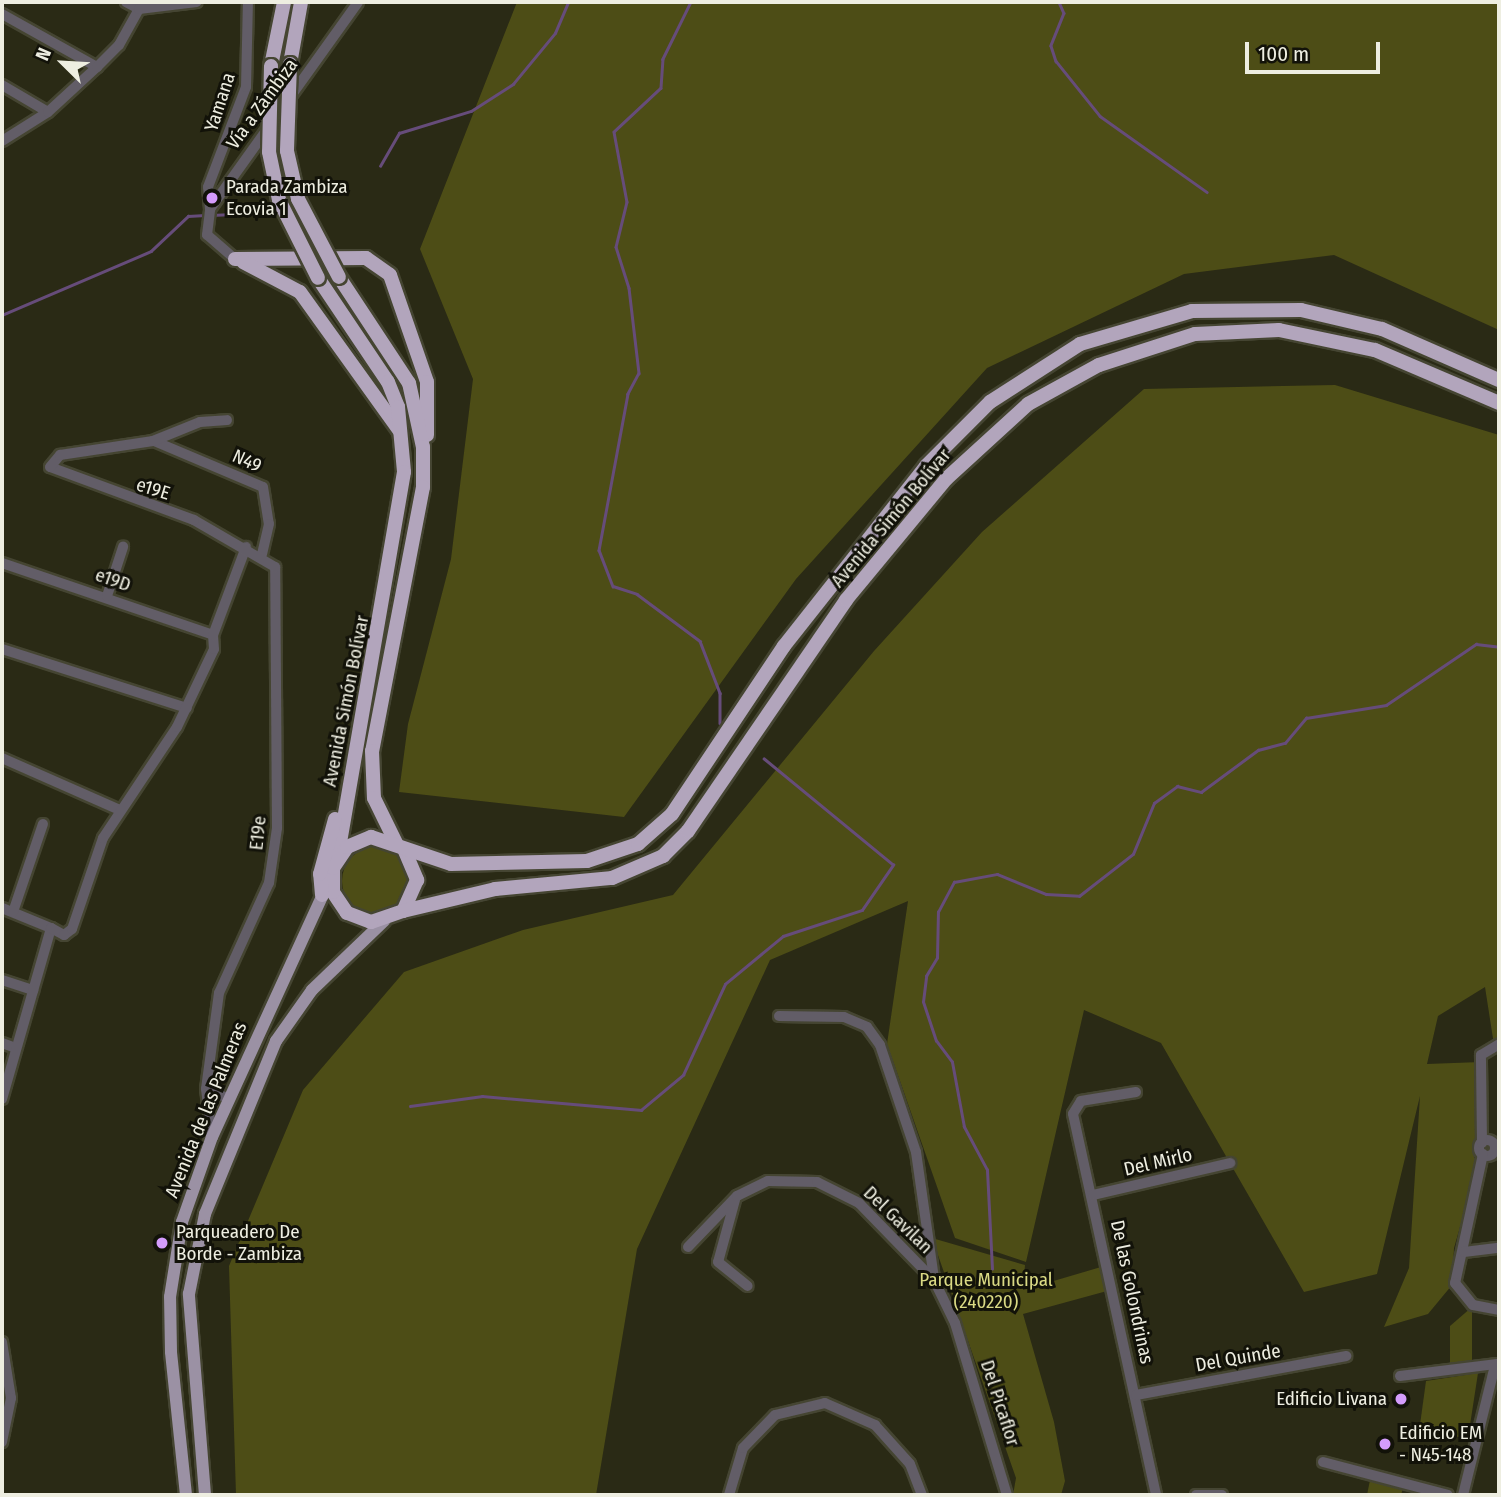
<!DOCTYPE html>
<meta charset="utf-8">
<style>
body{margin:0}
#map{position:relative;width:1501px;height:1497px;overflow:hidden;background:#2a2a15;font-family:"Fira Sans Condensed",sans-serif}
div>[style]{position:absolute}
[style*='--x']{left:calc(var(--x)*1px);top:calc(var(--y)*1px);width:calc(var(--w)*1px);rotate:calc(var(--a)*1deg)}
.green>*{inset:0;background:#4d4d16}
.round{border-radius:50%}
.stream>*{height:2.5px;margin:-1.25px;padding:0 1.25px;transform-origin:1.25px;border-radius:1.25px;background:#664c7a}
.roads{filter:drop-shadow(2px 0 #454532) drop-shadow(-2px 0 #454532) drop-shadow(0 2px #454532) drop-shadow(0 -2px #454532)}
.minor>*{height:10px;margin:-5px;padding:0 5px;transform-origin:5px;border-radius:5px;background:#625d67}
.minor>.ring{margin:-5px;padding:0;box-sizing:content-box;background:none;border:10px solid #625d67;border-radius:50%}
.major>*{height:12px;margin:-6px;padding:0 6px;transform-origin:6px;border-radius:6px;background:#9b91a4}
.highway>*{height:14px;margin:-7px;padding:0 7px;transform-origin:7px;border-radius:7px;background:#b2a5bc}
.bridges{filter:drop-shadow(2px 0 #454532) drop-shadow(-2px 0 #454532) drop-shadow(0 2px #454532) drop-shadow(0 -2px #454532)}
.highway-bridge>*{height:14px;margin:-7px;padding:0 7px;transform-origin:7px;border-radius:7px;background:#b2a5bc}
.dots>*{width:19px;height:19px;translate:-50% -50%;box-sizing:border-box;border:4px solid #121209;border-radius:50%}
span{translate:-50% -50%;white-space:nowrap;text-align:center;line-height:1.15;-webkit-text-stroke:6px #121209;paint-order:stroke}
.street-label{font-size:19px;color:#eeeee1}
.poi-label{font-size:19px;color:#eeeee1}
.left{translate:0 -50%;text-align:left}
.right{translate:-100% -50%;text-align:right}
.park-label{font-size:19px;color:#dada84}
.frame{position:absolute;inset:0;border:4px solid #eeeee1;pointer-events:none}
.north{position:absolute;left:28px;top:28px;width:70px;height:70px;-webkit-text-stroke:5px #121209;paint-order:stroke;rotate:294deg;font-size:19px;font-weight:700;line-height:28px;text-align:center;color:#eeeee1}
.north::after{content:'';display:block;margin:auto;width:24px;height:32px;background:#eeeee1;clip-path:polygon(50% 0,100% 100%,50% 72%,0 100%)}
.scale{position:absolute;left:1245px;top:42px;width:135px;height:32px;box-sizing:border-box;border:4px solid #eeeee1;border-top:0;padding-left:9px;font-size:21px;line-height:24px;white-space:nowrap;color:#eeeee1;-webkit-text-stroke:5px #121209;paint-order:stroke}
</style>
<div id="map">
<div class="green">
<div style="clip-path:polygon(517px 2px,1499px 2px,1499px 330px,1334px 255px,1184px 274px,987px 368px,796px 579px,624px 817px,399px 792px,408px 724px,451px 559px,473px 379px,420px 249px)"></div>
<div style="clip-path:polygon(1335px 385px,1499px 435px,1499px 1044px,1494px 1045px,1485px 987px,1438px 1016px,1427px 1064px,1481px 1062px,1474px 1158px,1480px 1157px,1454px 1248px,1452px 1285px,1428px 1314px,1384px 1327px,1409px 1268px,1420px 1096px,1377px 1274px,1304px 1292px,1161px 1043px,1084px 1010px,1026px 1262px,955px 1238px,887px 1044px,908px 901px,770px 960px,637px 1249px,596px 1495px,236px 1495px,229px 1266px,303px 1090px,404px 972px,523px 930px,673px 895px,874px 651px,982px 532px,1144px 389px)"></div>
<div class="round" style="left:342px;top:846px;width:70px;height:70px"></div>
<div style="clip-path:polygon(932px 1238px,1025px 1265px,1023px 1290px,1101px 1267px,1107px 1291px,1023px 1314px,1054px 1422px,1065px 1481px,1061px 1495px,1013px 1495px,1016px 1478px)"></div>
<div style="clip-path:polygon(1472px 1307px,1472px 1368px,1450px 1372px,1450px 1326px)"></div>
<div style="clip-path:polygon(1478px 1373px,1468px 1438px,1419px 1432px,1426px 1381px)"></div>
<div style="clip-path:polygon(1370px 1480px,1403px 1488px,1401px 1495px,1367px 1495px)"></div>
</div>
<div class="stream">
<div style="--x:691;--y:2;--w:64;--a:116.2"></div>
<div style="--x:663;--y:59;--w:29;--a:94"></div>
<div style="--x:661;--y:88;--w:64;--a:136.9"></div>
<div style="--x:614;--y:132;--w:71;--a:79.5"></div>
<div style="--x:627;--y:202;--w:46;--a:103.7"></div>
<div style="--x:616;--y:247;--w:43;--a:72.4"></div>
<div style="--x:629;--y:288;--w:86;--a:83.3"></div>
<div style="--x:639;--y:373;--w:24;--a:118"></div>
<div style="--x:628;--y:394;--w:159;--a:100.5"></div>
<div style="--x:599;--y:550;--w:39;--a:69"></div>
<div style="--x:613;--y:586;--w:25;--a:18"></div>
<div style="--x:637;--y:594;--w:79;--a:36.7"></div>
<div style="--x:700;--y:641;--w:56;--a:69"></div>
<div style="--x:720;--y:693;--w:30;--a:90"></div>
<div style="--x:1059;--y:2;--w:12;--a:66"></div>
<div style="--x:1064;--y:13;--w:35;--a:112"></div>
<div style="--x:1051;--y:46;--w:16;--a:72"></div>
<div style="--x:1056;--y:61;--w:70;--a:51.3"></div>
<div style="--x:1100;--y:116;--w:131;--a:35.4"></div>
<div style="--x:380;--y:166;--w:38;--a:-60"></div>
<div style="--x:399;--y:133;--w:75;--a:-17"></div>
<div style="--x:471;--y:111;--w:50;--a:-32.7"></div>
<div style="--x:513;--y:84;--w:66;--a:-50.5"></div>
<div style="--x:555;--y:33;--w:34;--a:-67"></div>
<div style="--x:211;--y:215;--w:45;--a:-2.5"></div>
<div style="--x:2;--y:315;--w:162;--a:-23.2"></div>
<div style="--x:151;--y:251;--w:51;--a:-43.4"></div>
<div style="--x:188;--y:216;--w:17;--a:-3"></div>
<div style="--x:410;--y:1106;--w:73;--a:-7.9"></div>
<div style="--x:482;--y:1096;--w:160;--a:5"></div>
<div style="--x:641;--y:1110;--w:55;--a:-39.8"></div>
<div style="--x:683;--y:1075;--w:100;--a:-65.2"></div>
<div style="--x:725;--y:984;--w:75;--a:-39.6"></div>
<div style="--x:783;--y:936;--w:83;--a:-18.2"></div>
<div style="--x:862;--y:910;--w:55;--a:-55.4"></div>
<div style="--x:893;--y:865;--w:167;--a:-140.6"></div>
<div style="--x:992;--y:1269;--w:99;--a:-92.9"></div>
<div style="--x:987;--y:1170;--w:49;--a:-118.1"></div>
<div style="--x:964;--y:1127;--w:66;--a:-100.5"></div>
<div style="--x:952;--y:1062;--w:26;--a:-127"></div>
<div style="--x:936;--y:1041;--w:41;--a:-108.4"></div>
<div style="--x:923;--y:1002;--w:26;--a:-83"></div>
<div style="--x:926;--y:976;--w:21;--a:-59"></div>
<div style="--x:937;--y:958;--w:46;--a:-88.8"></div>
<div style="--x:938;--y:912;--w:34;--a:-62"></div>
<div style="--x:954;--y:882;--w:44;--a:-10.5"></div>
<div style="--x:997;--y:874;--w:53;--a:22.2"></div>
<div style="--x:1046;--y:894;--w:33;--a:3"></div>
<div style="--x:1079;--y:896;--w:68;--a:-37.9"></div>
<div style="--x:1133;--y:854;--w:55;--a:-67.6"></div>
<div style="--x:1154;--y:803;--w:29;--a:-36"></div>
<div style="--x:1177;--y:786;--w:25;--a:14"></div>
<div style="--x:1201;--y:792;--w:71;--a:-36.4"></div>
<div style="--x:1258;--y:750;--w:28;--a:-15"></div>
<div style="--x:1285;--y:743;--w:33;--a:-50"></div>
<div style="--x:1306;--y:718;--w:81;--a:-9.2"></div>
<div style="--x:1386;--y:705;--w:109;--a:-34.1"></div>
<div style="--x:1476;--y:644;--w:23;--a:7"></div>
</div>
<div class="roads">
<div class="minor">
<div style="--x:126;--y:2;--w:15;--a:28"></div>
<div style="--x:2;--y:14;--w:109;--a:29.2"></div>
<div style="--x:2;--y:85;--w:53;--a:30.4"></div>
<div style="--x:2;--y:141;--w:54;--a:-32.2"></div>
<div style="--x:48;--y:112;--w:67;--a:-42.6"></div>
<div style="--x:97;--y:67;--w:31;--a:-45"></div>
<div style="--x:119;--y:45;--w:41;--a:-60.9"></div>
<div style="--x:139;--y:9;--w:58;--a:-6.9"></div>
<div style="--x:210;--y:209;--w:22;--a:-95"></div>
<div style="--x:208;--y:187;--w:107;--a:-69.2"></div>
<div style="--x:246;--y:87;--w:85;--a:-88.7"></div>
<div style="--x:235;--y:259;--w:37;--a:-139"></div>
<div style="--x:207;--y:235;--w:26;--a:-83"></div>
<div style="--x:210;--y:209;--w:254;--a:-54.4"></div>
<div style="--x:154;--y:441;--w:118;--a:22.9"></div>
<div style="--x:263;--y:487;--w:37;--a:81"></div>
<div style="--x:269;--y:524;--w:31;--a:103"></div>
<div style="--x:2;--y:563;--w:223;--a:18.8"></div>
<div style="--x:107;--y:596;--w:52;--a:-71.9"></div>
<div style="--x:2;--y:649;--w:194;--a:17.7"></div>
<div style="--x:2;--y:758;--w:129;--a:23.8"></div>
<div style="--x:2;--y:908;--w:53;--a:22.2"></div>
<div style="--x:13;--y:912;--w:93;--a:-71.2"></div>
<div style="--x:2;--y:980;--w:33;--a:18"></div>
<div style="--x:779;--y:1016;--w:65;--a:0.9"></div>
<div style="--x:844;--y:1017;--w:25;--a:23"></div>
<div style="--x:867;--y:1027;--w:22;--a:54"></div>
<div style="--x:880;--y:1045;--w:113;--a:71.4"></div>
<div style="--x:916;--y:1152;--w:127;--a:81.9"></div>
<div style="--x:2;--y:1043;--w:15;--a:20"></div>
<div style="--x:206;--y:1089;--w:25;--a:23"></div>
<div style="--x:1136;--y:1092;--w:56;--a:170.7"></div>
<div style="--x:1081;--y:1101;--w:15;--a:122"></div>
<div style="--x:1073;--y:1114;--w:390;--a:77.7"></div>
<div style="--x:2;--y:1099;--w:178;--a:-74"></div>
<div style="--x:51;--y:928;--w:15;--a:28"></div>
<div style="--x:64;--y:935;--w:10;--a:-37"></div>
<div style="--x:72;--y:929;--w:96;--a:-71.2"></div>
<div style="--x:103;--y:838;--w:133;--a:-56.3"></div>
<div style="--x:177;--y:727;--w:86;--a:-64.6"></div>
<div style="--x:214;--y:649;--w:14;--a:-94"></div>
<div style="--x:213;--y:635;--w:94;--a:-69.4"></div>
<div style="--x:212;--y:1137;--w:48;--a:-97.1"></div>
<div style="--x:206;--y:1089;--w:97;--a:-82.3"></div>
<div style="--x:219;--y:993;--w:121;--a:-65.6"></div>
<div style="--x:269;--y:883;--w:56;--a:-81.7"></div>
<div style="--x:277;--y:828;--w:261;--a:-90.4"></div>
<div style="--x:275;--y:567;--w:94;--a:-149.9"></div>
<div style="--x:194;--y:520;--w:153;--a:-159.8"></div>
<div style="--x:50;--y:467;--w:16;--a:-50"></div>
<div style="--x:60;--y:455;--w:94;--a:-8.6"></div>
<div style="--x:153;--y:441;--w:51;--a:-22"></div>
<div style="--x:200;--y:422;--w:27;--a:-4"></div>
<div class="ring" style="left:1479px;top:1140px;width:6px;height:6px"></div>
<div style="--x:1482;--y:1143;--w:88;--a:-90.7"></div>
<div style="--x:1481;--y:1055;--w:21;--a:-31"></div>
<div style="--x:1483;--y:1154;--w:132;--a:102.2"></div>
<div style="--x:1455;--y:1283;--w:28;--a:51"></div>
<div style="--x:1473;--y:1305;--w:26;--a:11"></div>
<div style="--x:1093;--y:1195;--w:141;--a:-13.1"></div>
<div style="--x:735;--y:1200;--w:64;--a:105.3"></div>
<div style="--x:718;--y:1262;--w:38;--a:39"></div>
<div style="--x:688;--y:1247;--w:71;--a:-46.1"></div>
<div style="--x:737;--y:1196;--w:34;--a:-26"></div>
<div style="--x:768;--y:1181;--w:49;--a:1.2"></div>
<div style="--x:817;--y:1182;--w:47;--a:26.6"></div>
<div style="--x:859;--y:1203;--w:107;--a:45.8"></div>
<div style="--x:934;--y:1280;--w:48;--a:64"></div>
<div style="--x:955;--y:1323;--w:180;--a:73.2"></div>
<div style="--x:1464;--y:1252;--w:35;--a:-7"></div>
<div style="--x:2;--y:1342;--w:57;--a:80.9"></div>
<div style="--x:11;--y:1398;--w:45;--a:101.6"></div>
<div style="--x:1400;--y:1376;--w:98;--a:-7.1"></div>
<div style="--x:1136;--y:1395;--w:214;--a:-10.5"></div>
<div style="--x:1323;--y:1462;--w:129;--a:14.8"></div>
<div style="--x:729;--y:1495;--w:49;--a:-73.4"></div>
<div style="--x:743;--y:1448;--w:46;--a:-45.9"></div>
<div style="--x:775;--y:1415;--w:51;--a:-13.5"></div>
<div style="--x:825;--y:1403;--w:55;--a:23.7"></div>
<div style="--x:875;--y:1425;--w:52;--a:48.1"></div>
<div style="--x:910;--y:1464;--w:33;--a:69"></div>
<div style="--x:1196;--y:1495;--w:26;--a:0"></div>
<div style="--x:1463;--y:1495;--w:133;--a:-76.1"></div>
</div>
<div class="major">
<div style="--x:186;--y:1495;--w:144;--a:-96"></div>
<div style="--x:171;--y:1352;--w:55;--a:-91"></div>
<div style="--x:170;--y:1297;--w:76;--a:-80.9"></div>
<div style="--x:182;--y:1222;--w:90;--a:-70.6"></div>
<div style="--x:212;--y:1137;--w:274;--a:-65.4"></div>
<div style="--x:205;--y:1495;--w:202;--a:-94.6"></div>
<div style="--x:189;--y:1294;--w:82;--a:-78.7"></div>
<div style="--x:205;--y:1214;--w:187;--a:-67.7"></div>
<div style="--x:276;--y:1041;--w:62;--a:-54.8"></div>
<div style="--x:312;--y:990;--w:100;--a:-43.8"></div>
</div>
<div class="highway">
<div style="--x:290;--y:64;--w:63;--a:-79.9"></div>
<div style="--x:271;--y:66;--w:65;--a:-78.5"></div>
<div style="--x:235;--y:259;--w:131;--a:-0.4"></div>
<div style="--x:366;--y:258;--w:29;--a:35"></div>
<div style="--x:390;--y:275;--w:113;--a:70.9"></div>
<div style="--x:427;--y:382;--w:53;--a:90"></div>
<div style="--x:243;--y:262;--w:64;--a:27.8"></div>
<div style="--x:300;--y:292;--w:170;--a:54.3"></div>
<div style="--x:339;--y:277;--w:127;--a:56.6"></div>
<div style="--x:409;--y:383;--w:66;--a:77.7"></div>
<div style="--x:423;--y:447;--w:40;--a:90"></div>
<div style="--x:423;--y:487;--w:269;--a:100.9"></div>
<div style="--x:372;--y:751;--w:47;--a:87.6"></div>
<div style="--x:374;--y:798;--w:50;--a:63.9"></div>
<div style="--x:318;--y:278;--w:125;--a:56.1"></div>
<div style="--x:388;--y:382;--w:27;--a:68"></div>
<div style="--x:398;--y:407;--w:65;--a:84.7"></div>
<div style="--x:404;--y:472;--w:390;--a:99.8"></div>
<div style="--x:404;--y:849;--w:34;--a:67"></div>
<div style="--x:417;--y:880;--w:34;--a:114"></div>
<div style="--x:403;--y:911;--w:34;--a:161"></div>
<div style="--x:371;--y:922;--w:26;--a:-159"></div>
<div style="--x:347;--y:913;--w:25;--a:-124"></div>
<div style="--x:333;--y:892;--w:24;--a:-90"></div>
<div style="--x:333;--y:868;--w:25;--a:-56"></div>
<div style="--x:347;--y:847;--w:26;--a:-23"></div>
<div style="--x:371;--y:837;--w:84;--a:18.6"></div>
<div style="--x:451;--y:864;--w:136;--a:-1.3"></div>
<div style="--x:587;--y:861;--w:54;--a:-18.4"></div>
<div style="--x:638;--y:844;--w:45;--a:-41.4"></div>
<div style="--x:672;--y:814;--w:202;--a:-56.3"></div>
<div style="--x:784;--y:646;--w:229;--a:-51.7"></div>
<div style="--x:926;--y:466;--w:91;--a:-45"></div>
<div style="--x:990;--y:402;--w:107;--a:-32.8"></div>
<div style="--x:1080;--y:344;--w:117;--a:-16.4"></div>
<div style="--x:1192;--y:311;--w:109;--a:-0.5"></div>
<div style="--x:1301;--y:310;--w:83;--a:13.2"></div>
<div style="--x:1382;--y:329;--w:128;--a:23.6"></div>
<div style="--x:322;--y:895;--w:21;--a:-95"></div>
<div style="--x:320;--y:874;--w:57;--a:-74.7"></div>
<div style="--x:403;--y:911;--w:95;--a:-13.4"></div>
<div style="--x:495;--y:889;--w:118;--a:-5.4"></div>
<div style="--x:612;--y:878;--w:56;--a:-23.3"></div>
<div style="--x:663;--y:856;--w:35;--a:-45"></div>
<div style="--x:688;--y:831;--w:280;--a:-55.6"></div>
<div style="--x:846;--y:600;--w:157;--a:-50.4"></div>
<div style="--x:946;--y:479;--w:111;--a:-42.4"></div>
<div style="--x:1028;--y:404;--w:81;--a:-28.8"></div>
<div style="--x:1099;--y:365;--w:101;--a:-17.9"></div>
<div style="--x:1195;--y:334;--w:84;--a:-2.7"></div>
<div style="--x:1279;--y:330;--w:98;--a:11.8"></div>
<div style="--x:1375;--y:350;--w:135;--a:23.1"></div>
</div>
</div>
<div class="bridges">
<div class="highway-bridge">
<div style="--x:290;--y:64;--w:87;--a:92"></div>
<div style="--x:287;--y:151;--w:49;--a:77.1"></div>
<div style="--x:298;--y:199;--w:88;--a:62.3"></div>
<div style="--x:271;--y:66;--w:86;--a:91.3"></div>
<div style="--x:269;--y:152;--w:49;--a:78.2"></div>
<div style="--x:279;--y:200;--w:87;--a:63.4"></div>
</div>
</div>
<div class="dots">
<div style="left:212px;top:198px;background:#d49cfc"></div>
<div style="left:162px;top:1243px;background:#d49cfc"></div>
<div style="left:1401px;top:1399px;background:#d49cfc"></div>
<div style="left:1385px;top:1444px;background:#d49cfc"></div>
</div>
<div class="street-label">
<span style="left:220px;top:102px;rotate:-72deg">Yamana</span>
<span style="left:262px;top:104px;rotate:-54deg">Vía a Zámbiza</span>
<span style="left:247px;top:461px;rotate:24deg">N49</span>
<span style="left:153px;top:489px;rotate:17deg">e19E</span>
<span style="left:891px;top:518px;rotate:-50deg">Avenida Simón Bolívar</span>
<span style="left:113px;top:580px;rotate:19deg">e19D</span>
<span style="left:346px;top:701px;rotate:-79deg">Avenida Simón Bolívar</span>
<span style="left:258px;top:833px;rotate:-84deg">E19e</span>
<span style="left:206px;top:1110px;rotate:-68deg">Avenida de las Palmeras</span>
<span style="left:1158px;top:1162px;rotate:-13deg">Del Mirlo</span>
<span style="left:898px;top:1220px;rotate:44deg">Del Gavilan</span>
<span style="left:1132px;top:1292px;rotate:78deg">De las Golondrinas</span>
<span style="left:1238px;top:1358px;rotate:-10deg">Del Quinde</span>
<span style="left:1000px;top:1403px;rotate:72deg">Del Picaflor</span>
</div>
<div class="poi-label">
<span class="left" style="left:226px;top:198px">Parada Zambiza<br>Ecovia 1</span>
<span class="left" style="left:176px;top:1243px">Parqueadero De<br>Borde - Zambiza</span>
<span class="right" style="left:1387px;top:1399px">Edificio Livana</span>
<span class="left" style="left:1399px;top:1444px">Edificio EM<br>- N45-148</span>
</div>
<div class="park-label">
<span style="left:986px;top:1291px">Parque Municipal<br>(240220)</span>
</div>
<div class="frame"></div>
<div class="north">N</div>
<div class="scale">100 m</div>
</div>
